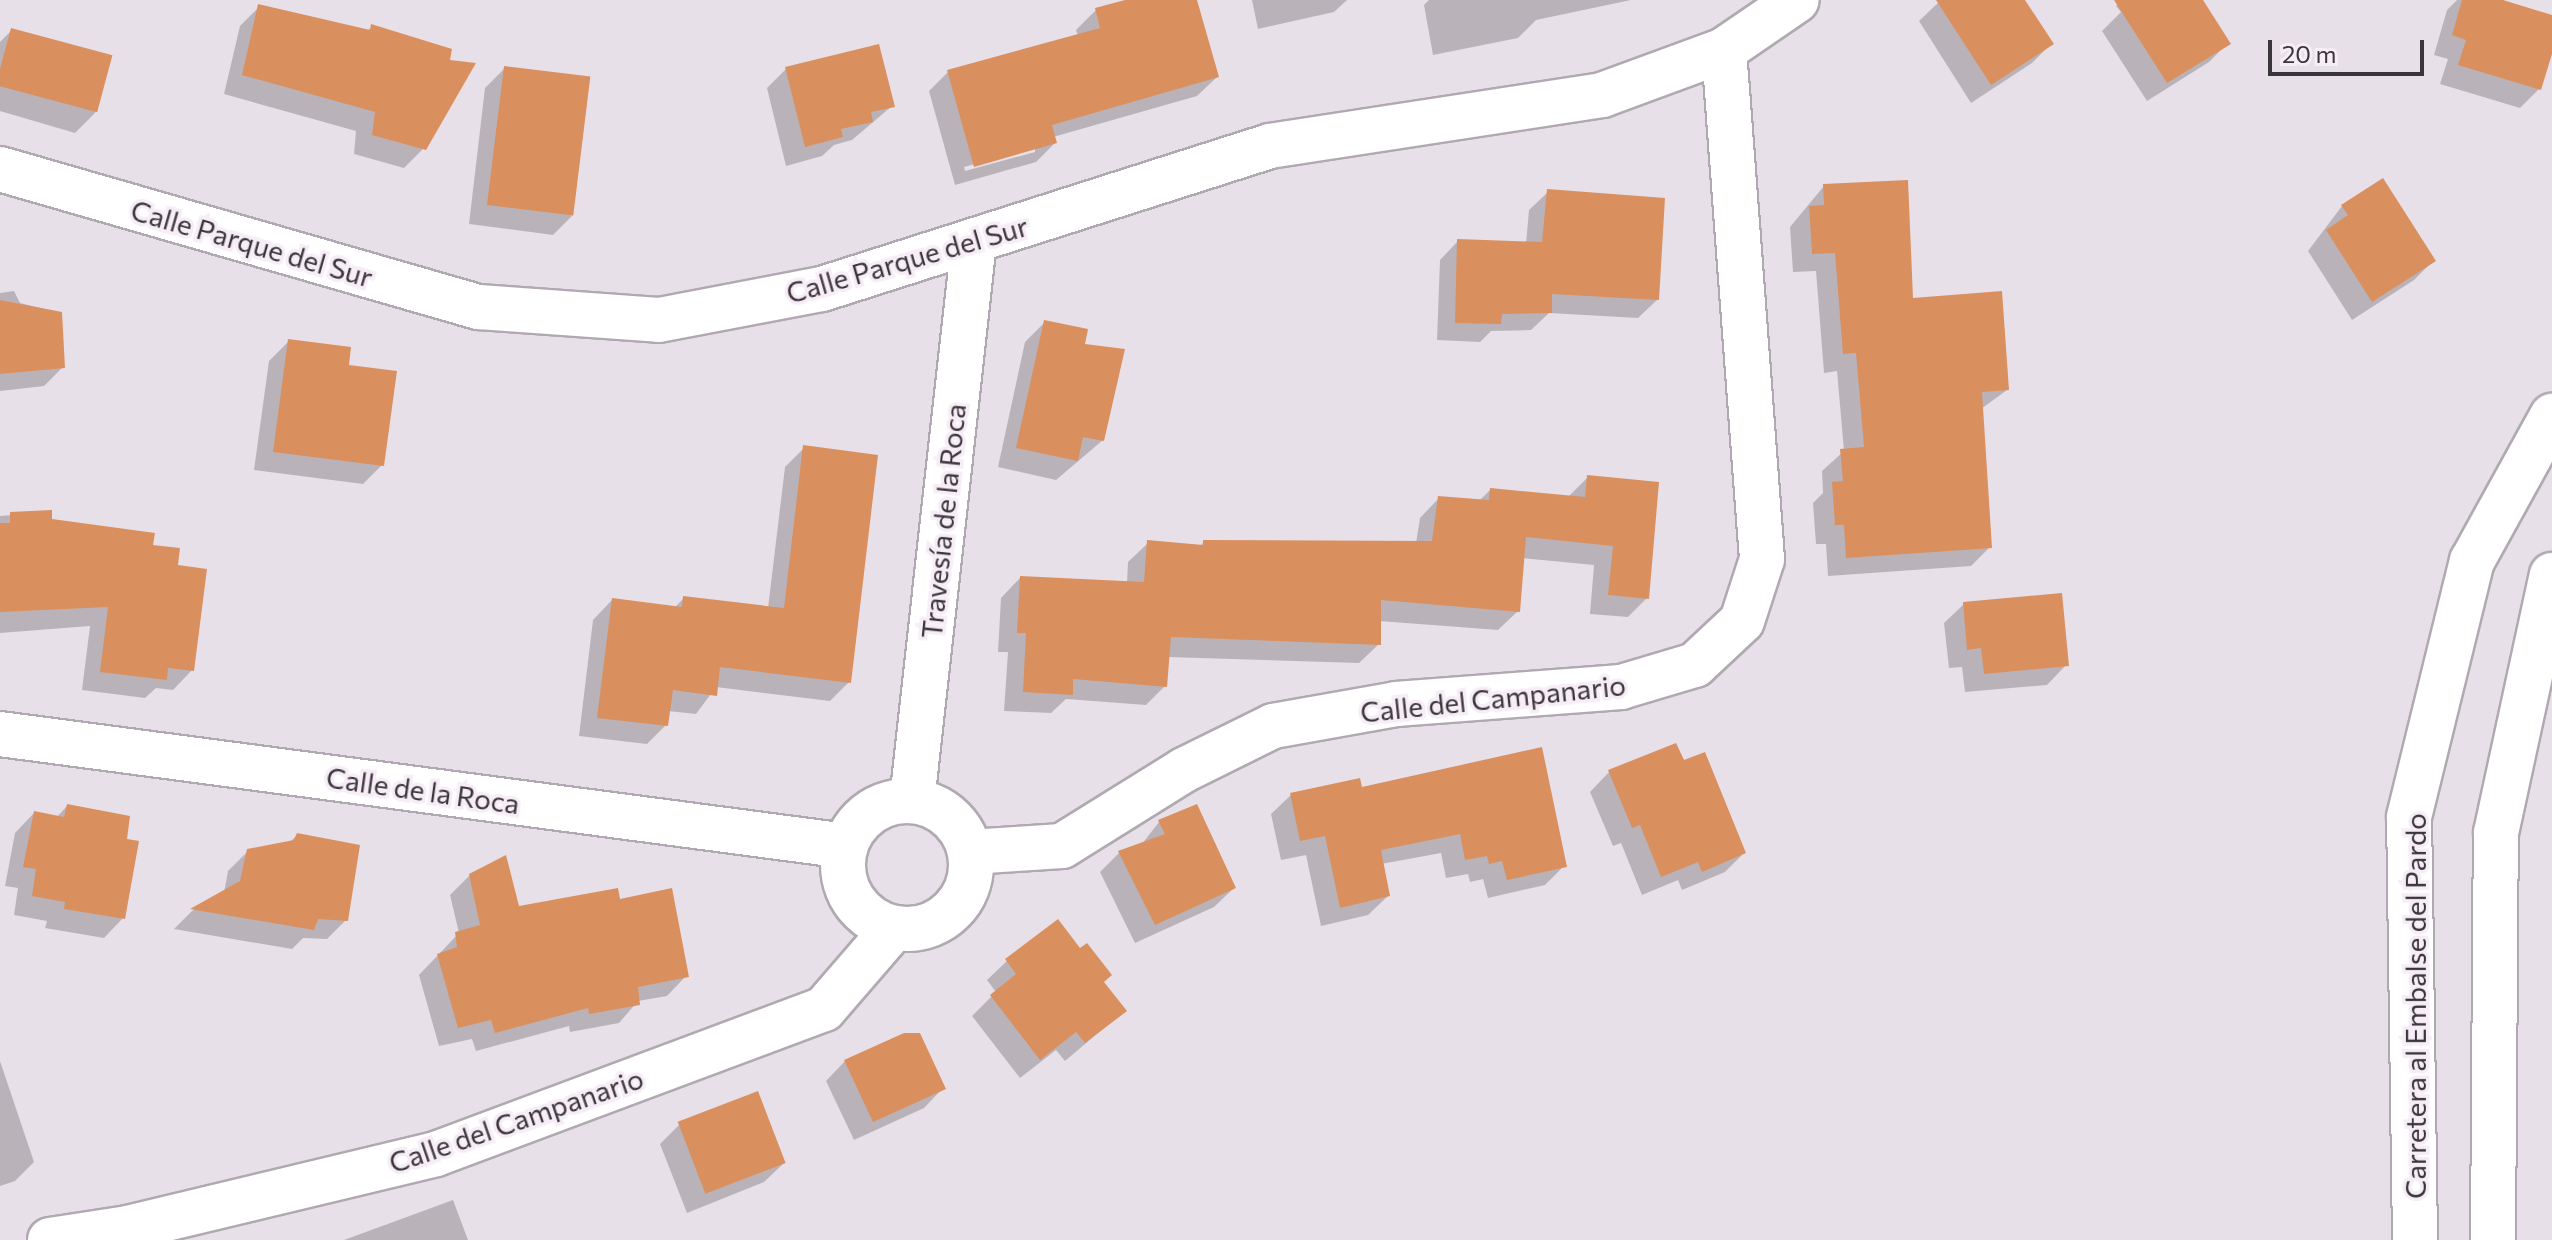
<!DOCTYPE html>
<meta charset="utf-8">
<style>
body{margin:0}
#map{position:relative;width:2552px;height:1240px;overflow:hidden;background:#e8e0e8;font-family:Commissioner,sans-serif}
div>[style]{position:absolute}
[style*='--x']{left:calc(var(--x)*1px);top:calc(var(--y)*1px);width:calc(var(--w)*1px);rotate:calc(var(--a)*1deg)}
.shadow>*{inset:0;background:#0003}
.building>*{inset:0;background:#da8f5e;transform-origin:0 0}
.roads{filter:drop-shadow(2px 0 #b1a9b1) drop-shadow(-2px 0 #b1a9b1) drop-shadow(0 2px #b1a9b1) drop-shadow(0 -2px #b1a9b1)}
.street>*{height:44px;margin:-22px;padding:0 22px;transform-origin:22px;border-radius:22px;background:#fff}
.street>.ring{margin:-22px;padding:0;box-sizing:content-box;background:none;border:44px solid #fff;border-radius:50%}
span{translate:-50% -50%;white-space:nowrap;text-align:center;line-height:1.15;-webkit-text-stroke:7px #f6edf6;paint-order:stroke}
.street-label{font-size:28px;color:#393639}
.scale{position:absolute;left:2268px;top:40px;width:156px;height:36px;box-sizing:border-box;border:4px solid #393639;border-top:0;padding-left:10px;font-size:24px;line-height:28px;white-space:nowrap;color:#393639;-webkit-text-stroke:6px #f6edf6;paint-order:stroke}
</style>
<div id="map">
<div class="shadow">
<div style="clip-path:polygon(evenodd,1133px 0,1195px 0,1217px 77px,1197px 96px,1053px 137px,1055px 143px,1036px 162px,955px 185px,929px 91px,948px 72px,1078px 36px,1076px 30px,1096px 10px,1133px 0,1035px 148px,1035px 152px,965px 171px,964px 167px,1035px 148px)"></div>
<div style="clip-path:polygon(1252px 0,1347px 0,1334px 12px,1258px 29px)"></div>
<div style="clip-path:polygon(1429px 0,1631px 0,1536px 20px,1518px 38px,1433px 55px,1424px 5px)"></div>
<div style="clip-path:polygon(1941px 0,2022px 0,2051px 44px,2032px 63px,1971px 103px,1919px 21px)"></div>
<div style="clip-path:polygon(2122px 0,2201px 0,2228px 43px,2209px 62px,2147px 101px,2102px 31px,2121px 12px,2116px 6px)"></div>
<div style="clip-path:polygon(2457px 0,2496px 0,2552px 17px,2552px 47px,2539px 89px,2520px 108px,2440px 84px,2448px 59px,2434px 55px,2447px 10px)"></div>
<div style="clip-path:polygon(259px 7px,367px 31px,372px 27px,424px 148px,404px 168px,354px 154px,356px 131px,224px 94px,240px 26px)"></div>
<div style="clip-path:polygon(12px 30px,110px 57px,95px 113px,75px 133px,0 111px,0 42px)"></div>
<div style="clip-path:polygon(505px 68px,572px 216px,553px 235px,469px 224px,485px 88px)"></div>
<div style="clip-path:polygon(786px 69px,892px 106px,852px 140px,834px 145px,822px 156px,786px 166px,767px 88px)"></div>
<div style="clip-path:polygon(1824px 186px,1911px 300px,2007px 390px,1981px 409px,1990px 547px,1971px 566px,1828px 576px,1826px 544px,1816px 544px,1813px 503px,1823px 493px,1822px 471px,1844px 451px,1837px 371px,1824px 373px,1816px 271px,1793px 272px,1790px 227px)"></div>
<div style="clip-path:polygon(1548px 192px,1657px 300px,1638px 318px,1549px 313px,1531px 330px,1491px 331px,1480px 342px,1437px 340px,1440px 260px,1458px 241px,1526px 244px,1529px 210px)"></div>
<div style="clip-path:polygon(2342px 206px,2434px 260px,2414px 280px,2352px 320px,2308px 251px)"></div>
<div style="clip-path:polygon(14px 291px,20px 303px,60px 313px,63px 367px,44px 386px,0 391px,0 293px)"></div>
<div style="clip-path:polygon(1044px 323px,1083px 345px,1103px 440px,1056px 480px,998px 467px,1025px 342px)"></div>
<div style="clip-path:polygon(288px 342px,347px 367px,382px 465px,363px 484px,254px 470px,269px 361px)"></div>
<div style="clip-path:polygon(804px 448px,849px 682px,830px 701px,716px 687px,696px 714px,668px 711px,666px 725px,647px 744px,579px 736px,593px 620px,612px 600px,674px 608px,684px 598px,768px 608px,785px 467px)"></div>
<div style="clip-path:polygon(1588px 477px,1647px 598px,1628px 617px,1590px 614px,1594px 565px,1522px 558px,1518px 611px,1498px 630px,1379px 621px,1379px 644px,1359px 663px,1167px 657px,1165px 686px,1146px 705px,1066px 699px,1051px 713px,1004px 711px,1008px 652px,998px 652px,1001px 598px,1020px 578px,1127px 583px,1128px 562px,1148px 543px,1199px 547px,1204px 542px,1416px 543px,1420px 518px,1439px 498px,1479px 501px,1490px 490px,1568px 497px)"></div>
<div style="clip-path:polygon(50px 512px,50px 521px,151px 547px,175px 567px,192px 670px,173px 690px,156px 688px,145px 698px,82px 690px,90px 626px,0 633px,0 516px)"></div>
<div style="clip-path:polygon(1964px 604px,2066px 665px,2047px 685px,1965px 692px,1962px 667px,1949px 668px,1944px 623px)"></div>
<div style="clip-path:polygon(1675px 746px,1744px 853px,1725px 872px,1682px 890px,1678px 880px,1642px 895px,1621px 843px,1613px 846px,1590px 792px,1609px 772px)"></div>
<div style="clip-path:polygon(1360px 789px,1564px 866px,1545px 885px,1488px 898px,1483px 879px,1470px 882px,1468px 874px,1446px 878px,1441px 853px,1381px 864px,1388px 896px,1368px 915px,1321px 926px,1306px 855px,1281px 860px,1271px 814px,1291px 795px)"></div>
<div style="clip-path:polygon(67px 806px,124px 840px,123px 918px,104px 938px,45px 928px,47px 921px,14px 915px,18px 888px,5px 886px,15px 833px,34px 813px,57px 817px)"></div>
<div style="clip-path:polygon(1159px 822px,1234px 888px,1214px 907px,1135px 943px,1100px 872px,1119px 853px,1142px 844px)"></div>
<div style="clip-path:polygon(297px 835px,346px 920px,327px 939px,303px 938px,292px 949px,174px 929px,192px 911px,224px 893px,228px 871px,248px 851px,290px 842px)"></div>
<div style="clip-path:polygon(470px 875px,518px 909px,618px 901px,686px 976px,667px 996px,638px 1001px,619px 1023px,570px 1032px,569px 1026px,476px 1051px,472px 1039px,439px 1046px,419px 975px,459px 933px,450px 895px)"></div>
<div style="clip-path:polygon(1007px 961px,1102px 983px,1124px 1011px,1065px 1061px,1056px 1050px,1020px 1078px,972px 1016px,996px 992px,987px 980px)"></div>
<div style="clip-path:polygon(0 1061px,34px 1162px,15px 1181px,0 1186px)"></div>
<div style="clip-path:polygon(845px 1061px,943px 1088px,924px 1108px,854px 1140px,826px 1081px)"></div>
<div style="clip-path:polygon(679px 1125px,784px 1163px,764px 1182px,687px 1213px,660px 1144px)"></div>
<div style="clip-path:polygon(453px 1200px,468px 1240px,344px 1240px)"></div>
</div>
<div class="building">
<div style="clip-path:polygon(1125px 0,1197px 0,1219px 77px,1052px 125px,1057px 143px,974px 167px,947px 70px,1100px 28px,1095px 8px)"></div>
<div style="clip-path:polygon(1936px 0,2025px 0,2054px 44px,1991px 85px)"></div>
<div style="clip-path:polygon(2114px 0,2203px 0,2231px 44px,2167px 83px)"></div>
<div style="clip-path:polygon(2462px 0,2503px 0,2552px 15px,2552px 54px,2541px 90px,2458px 65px,2466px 40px,2452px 35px)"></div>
<div style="clip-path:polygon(258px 4px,370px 30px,371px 24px,452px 49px,450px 60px,476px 63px,426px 150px,372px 135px,375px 112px,242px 75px)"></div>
<div style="left:11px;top:28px;width:105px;height:59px;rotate:15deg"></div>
<div style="clip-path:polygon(879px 44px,895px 107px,871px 112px,873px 122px,841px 129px,843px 137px,805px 147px,785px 67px)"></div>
<div style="left:504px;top:66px;width:87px;height:140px;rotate:7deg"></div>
<div style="clip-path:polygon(2383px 178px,2436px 261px,2372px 302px,2326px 230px,2348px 215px,2341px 205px)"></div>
<div style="clip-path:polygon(1908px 180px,1913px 298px,2002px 291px,2009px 390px,1982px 392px,1992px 548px,1846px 558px,1844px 525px,1835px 525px,1832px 482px,1843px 481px,1840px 449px,1864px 447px,1856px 353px,1843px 354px,1835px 253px,1812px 254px,1809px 206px,1824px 205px,1823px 184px)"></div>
<div style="clip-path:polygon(1547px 189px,1665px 198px,1659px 300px,1552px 294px,1552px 313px,1502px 314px,1501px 324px,1455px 323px,1457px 239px,1542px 242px)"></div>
<div style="clip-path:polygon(0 300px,62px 312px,65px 368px,0 374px)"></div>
<div style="clip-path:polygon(1044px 320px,1088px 329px,1085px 344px,1125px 349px,1104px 441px,1083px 437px,1078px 461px,1016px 448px)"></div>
<div style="clip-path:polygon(288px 339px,351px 347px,349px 365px,397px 371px,384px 466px,273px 452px)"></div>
<div style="clip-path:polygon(803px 445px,878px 455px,851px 683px,720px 667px,717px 696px,673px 690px,668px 726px,597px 718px,612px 598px,682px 607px,683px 596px,784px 608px)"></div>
<div style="clip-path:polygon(1587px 475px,1659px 482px,1649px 599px,1608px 595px,1613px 546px,1526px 537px,1520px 612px,1381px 600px,1381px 645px,1171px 637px,1167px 687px,1073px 679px,1073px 695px,1023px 692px,1026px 633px,1017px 633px,1020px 576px,1144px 582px,1147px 540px,1203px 545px,1203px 540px,1432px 541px,1438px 496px,1489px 500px,1490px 488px,1585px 497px)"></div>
<div style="clip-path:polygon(52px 510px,52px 519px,155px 533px,153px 545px,180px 548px,178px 565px,207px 569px,194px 671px,168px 668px,167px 680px,100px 672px,108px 607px,0 612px,0 523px,10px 523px,10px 512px)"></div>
<div style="clip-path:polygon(2062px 593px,2069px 666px,1984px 674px,1981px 648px,1967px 650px,1963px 602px)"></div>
<div style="clip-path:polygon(1676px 743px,1684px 760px,1705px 752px,1746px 853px,1702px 872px,1698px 862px,1661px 877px,1640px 825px,1632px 828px,1608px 770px)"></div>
<div style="clip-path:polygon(1542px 747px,1567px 867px,1507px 880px,1502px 861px,1489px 864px,1487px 856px,1465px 860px,1460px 834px,1381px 850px,1390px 896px,1340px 908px,1325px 836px,1300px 841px,1290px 793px,1360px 778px,1362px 787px)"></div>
<div style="clip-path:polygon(67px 804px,130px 816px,127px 839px,139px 841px,125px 919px,64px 909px,65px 902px,32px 896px,36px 869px,23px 867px,34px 811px,64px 817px)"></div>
<div style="clip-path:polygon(1197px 804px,1236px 888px,1155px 925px,1118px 851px,1165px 834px,1158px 820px)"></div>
<div style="clip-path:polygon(297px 833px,360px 845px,348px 921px,318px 919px,314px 930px,190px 909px,240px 881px,247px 849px,294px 840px)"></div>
<div style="clip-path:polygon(506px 855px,519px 906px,618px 888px,620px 899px,672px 888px,689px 977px,638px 987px,640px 1005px,589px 1014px,588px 1008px,495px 1033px,491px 1020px,458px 1028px,437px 954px,457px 947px,455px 932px,480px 925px,469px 874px)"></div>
<div style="clip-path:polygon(1058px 919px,1080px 948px,1087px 943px,1112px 975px,1104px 982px,1127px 1011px,1085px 1043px,1076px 1032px,1040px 1060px,990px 995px,1016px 974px,1005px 959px)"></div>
<div style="clip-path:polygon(904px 1033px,920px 1033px,946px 1089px,873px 1122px,844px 1060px)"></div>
<div style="left:758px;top:1091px;width:77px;height:86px;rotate:69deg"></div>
</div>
<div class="roads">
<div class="street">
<div style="--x:0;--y:169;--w:498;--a:16.1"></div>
<div style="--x:479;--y:307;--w:180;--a:4.1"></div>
<div style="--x:659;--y:320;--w:166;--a:-10.8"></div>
<div style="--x:822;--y:289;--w:470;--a:-17.7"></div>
<div style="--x:1270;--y:146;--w:336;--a:-8.7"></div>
<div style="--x:1602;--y:95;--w:130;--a:-20.2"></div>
<div style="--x:1724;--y:50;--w:88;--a:-34.4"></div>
<div style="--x:0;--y:734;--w:853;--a:7.54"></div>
<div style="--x:912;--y:801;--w:563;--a:-83.68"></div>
<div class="ring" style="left:843px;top:801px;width:84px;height:84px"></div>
<div style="--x:970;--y:852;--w:92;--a:-3.7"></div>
<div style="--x:1062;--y:846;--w:144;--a:-31.9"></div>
<div style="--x:1184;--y:770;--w:99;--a:-26.3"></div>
<div style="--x:1273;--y:726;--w:125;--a:-10.1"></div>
<div style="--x:1396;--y:704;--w:226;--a:-4.3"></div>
<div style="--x:1621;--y:687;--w:77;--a:-16.6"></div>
<div style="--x:1695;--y:665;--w:64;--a:-43.1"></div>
<div style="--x:1742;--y:621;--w:65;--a:-72.1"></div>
<div style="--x:1762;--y:559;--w:510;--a:-94.27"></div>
<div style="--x:50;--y:1240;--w:79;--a:-8.7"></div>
<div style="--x:128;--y:1228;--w:317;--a:-13.5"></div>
<div style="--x:436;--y:1154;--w:414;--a:-20.5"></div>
<div style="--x:824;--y:1009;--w:107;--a:-49.2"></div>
<div style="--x:2415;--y:1240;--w:423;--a:-90.8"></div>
<div style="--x:2409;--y:817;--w:264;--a:-76.2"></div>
<div style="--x:2472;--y:561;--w:166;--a:-61.1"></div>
<div style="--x:2493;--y:1240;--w:407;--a:-89.6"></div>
<div style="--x:2496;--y:833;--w:264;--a:-77.8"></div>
</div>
</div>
<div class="street-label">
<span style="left:252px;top:243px;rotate:16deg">Calle Parque del Sur</span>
<span style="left:907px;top:259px;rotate:-16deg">Calle Parque del Sur</span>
<span style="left:943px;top:521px;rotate:-84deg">Travesía de la Roca</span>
<span style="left:1493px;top:698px;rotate:-6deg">Calle del Campanario</span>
<span style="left:423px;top:790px;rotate:8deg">Calle de la Roca</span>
<span style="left:2415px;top:1006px;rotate:-90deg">Carretera al Embalse del Pardo</span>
<span style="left:516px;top:1120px;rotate:-19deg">Calle del Campanario</span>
</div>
<div class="scale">20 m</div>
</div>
